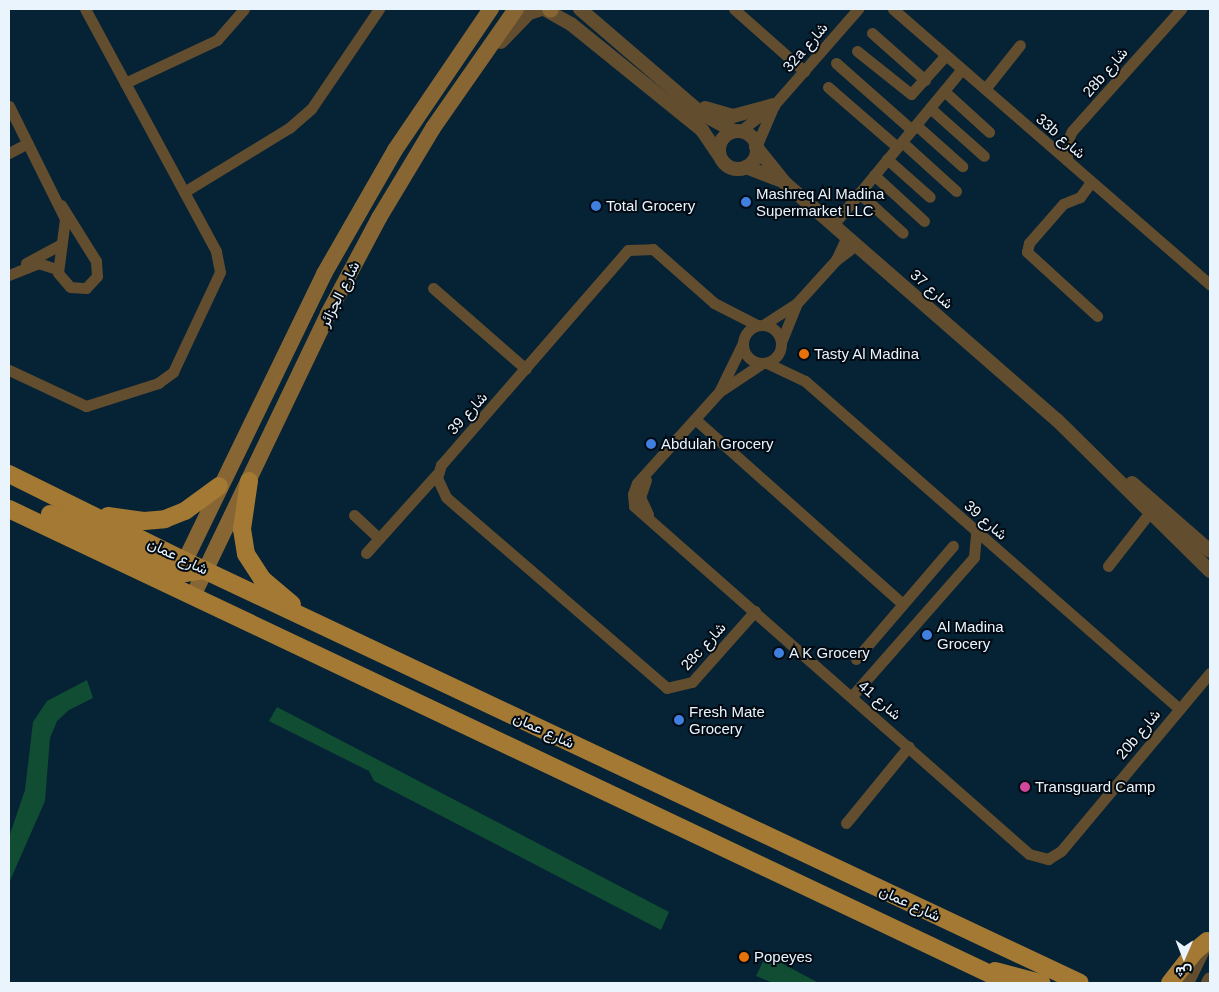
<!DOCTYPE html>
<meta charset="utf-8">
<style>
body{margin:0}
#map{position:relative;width:1219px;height:992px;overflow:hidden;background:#062235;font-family:Arial,Vazirmatn,sans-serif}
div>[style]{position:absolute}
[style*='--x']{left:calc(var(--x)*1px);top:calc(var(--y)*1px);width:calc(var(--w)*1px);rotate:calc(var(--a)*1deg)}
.green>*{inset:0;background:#104d33}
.minor>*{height:11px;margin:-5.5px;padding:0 5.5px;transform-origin:5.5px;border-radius:5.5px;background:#624d2f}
.minor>.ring{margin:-5.5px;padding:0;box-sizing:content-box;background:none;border:11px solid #624d2f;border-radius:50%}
.tertiary>*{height:14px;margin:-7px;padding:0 7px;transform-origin:7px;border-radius:7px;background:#624d2f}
.tertiary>.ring{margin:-7px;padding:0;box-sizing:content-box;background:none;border:14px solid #624d2f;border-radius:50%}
.secondary>*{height:16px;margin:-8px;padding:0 8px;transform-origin:8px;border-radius:8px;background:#863}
.primary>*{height:18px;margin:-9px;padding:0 9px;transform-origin:9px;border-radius:9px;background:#a47934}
.dots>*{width:14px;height:14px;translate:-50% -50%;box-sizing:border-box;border:2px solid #020b13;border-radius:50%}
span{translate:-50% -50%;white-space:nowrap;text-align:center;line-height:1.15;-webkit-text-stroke:4px #020b13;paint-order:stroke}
.street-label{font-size:15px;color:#eaf4fc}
.poi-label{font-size:15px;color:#eaf4fc}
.left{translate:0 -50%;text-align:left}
.frame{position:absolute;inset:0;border:10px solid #eaf4fc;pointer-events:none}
.north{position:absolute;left:1159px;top:932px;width:50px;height:50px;-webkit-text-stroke:4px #020b13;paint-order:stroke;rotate:181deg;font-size:14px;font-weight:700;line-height:20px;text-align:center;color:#eaf4fc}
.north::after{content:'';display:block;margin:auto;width:18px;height:22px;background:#eaf4fc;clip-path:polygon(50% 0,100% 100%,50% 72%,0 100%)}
</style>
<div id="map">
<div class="green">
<div style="clip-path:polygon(87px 680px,93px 698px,69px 710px,57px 721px,50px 738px,45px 801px,9px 883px,9px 837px,25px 790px,33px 722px,47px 701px)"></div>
<div style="clip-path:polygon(277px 707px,669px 912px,661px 930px,374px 781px,369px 771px,269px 721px)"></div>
<div style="clip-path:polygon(766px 955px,819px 983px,773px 983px,756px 976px)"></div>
</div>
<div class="minor">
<div style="--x:734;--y:9;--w:94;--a:41.5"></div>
<div style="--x:893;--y:9;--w:420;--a:41"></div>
<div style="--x:872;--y:33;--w:71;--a:41.6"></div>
<div style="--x:857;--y:51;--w:69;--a:38.5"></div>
<div style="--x:911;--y:94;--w:52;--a:-48.1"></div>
<div style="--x:836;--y:63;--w:101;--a:41.4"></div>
<div style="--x:125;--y:83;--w:102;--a:-25.1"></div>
<div style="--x:217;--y:40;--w:41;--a:-48.9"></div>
<div style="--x:828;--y:87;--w:91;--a:41"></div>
<div style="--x:985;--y:89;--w:56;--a:-51.5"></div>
<div style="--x:944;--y:91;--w:61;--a:42.3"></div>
<div style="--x:9;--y:106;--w:126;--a:63.6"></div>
<div style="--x:65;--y:219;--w:54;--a:97.4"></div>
<div style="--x:58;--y:273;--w:18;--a:49"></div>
<div style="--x:70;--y:287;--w:16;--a:4"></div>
<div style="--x:86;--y:288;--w:16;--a:-47"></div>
<div style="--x:97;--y:276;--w:15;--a:-94"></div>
<div style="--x:96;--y:261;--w:66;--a:-122"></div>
<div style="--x:930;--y:108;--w:72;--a:41.6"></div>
<div style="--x:916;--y:125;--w:62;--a:41.7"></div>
<div style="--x:740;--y:131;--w:43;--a:-37.4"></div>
<div style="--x:774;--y:105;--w:128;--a:-48.8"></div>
<div style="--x:902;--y:142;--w:73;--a:42.2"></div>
<div style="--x:756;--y:147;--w:46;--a:-66.8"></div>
<div style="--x:9;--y:153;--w:21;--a:-28"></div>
<div style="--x:887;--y:159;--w:57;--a:41.5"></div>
<div style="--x:1067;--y:160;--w:18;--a:-90"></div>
<div style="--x:1067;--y:142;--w:12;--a:-66"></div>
<div style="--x:1072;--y:131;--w:164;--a:-48.2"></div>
<div style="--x:874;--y:175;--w:68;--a:42.6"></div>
<div style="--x:1091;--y:182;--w:19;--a:126"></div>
<div style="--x:1080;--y:197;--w:18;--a:158"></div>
<div style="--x:1063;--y:204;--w:52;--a:131.1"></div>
<div style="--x:1029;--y:243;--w:9;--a:103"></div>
<div style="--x:1027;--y:252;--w:95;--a:42.4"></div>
<div style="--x:184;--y:192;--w:123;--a:-31.4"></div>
<div style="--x:289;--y:128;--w:29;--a:-41"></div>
<div style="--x:311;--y:109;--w:121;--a:-55.8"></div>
<div style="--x:859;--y:193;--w:59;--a:42.3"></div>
<div style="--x:833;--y:225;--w:202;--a:-50.4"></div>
<div style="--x:836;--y:260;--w:26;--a:-65"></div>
<div style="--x:26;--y:263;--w:40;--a:-28"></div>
<div style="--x:9;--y:275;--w:31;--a:-22"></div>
<div style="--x:38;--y:263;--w:19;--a:18"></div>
<div style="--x:433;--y:288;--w:123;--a:41.1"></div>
<div class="ring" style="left:743px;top:325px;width:27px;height:27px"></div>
<div style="--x:763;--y:325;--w:40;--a:-32.9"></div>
<div style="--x:797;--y:303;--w:58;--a:-47.8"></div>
<div style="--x:836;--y:260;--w:25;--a:-37"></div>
<div style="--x:782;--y:340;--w:38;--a:-68"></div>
<div style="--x:743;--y:343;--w:55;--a:116.1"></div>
<div style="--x:719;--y:392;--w:122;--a:132"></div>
<div style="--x:637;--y:483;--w:12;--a:110"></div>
<div style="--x:633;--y:494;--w:12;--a:85"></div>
<div style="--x:634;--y:506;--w:526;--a:41.38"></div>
<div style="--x:1029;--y:854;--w:20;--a:15"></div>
<div style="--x:1048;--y:859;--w:15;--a:-32"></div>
<div style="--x:1061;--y:851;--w:232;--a:-50.1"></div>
<div style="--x:767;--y:363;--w:42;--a:25.3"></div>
<div style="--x:805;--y:381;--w:498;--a:41.2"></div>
<div style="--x:9;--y:370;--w:85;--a:25.1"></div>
<div style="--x:86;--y:406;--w:76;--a:-17.7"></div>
<div style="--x:158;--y:383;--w:19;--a:-36"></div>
<div style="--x:173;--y:372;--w:110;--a:-64.8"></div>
<div style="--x:220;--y:272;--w:21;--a:-101"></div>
<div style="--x:216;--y:251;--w:275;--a:-118.4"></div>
<div style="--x:722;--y:390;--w:47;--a:-33.7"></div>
<div style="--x:695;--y:419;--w:278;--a:41.7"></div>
<div style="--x:646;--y:480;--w:18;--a:109"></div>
<div style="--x:640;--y:497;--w:19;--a:65"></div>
<div style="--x:354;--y:515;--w:34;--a:43"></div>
<div style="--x:366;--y:553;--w:106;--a:-48.1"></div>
<div style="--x:1108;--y:566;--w:68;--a:-52.1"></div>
<div style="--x:755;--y:611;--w:95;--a:131.6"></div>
<div style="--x:692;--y:682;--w:26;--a:167"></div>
<div style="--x:667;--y:688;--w:292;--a:-139.2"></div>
<div style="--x:446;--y:497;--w:21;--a:-115"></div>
<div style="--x:437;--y:478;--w:14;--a:-73"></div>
<div style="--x:441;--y:465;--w:285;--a:-49"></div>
<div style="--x:628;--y:250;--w:25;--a:-2"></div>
<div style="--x:653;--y:249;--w:81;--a:41.5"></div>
<div style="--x:714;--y:303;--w:48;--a:27.1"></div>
<div style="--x:856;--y:659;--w:149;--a:-49.4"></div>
<div style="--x:852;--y:696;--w:185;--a:-48.7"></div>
<div style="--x:974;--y:557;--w:25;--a:-85"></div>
<div style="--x:846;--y:823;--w:99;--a:-50.7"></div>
</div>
<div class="tertiary">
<div style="--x:544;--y:9;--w:31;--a:29"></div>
<div style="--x:571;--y:24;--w:169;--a:39"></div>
<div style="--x:702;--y:130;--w:30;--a:56"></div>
<div style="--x:580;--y:9;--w:161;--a:40.7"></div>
<div style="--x:702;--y:114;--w:36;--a:28"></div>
<div style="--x:501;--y:42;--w:40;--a:-46"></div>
<div style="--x:529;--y:13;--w:13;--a:-18"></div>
<div style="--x:705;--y:108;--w:29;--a:16"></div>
<div style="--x:733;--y:116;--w:42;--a:-15"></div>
<div class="ring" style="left:719px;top:131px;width:24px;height:24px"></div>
<div style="--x:756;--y:147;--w:46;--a:51.1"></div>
<div style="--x:785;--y:183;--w:361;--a:41.1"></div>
<div style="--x:1057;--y:420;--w:215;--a:44.6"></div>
<div style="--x:746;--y:167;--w:39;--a:21"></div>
<div style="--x:1132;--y:483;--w:103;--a:41.1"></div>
<div style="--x:1187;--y:983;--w:41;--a:-64.1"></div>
<div style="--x:1208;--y:983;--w:4;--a:-63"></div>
</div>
<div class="secondary">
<div style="--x:550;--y:9;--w:1;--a:45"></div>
<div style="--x:179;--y:573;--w:332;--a:-64.1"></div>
<div style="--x:324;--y:274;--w:143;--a:-60.2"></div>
<div style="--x:395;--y:150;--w:171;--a:-55.8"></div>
<div style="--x:193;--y:596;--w:313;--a:-64.4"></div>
<div style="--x:328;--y:314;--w:109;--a:-62"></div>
<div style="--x:379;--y:218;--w:105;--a:-59"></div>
<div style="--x:433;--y:128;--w:145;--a:-55.1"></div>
</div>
<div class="primary">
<div style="--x:9;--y:474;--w:196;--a:26.3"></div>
<div style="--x:185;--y:561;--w:989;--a:25.24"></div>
<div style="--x:249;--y:481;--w:49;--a:98.3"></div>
<div style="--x:242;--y:529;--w:25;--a:81"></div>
<div style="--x:246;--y:554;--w:30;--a:57"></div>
<div style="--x:262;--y:579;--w:39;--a:40"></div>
<div style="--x:9;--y:509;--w:1107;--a:25.36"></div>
<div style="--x:50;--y:514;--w:142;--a:24.9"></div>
<div style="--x:179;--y:574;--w:25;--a:-9"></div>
<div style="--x:108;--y:516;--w:36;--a:8"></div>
<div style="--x:144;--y:521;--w:21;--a:-5"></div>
<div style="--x:165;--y:519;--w:22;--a:-22"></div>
<div style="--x:185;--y:511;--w:42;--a:-36.3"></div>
<div style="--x:995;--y:971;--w:48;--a:14.6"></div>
<div style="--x:1170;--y:983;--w:39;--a:-52"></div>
<div style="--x:1194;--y:952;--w:17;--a:-40"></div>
</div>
<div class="dots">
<div style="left:746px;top:202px;background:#3f7fe0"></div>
<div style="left:596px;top:206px;background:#3f7fe0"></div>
<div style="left:804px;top:354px;background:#e8710a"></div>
<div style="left:651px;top:444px;background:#3f7fe0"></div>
<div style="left:927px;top:635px;background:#3f7fe0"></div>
<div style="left:779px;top:653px;background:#3f7fe0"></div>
<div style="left:679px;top:720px;background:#3f7fe0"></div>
<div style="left:1025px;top:787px;background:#d1479c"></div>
<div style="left:744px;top:957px;background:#e8710a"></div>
</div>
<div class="street-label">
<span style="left:805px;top:47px;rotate:-49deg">32a شارع</span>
<span style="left:1105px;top:72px;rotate:-49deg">28b شارع</span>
<span style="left:1061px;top:136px;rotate:41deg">33b شارع</span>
<span style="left:932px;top:289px;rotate:41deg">شارع 37</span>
<span style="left:339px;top:294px;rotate:-63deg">شارع الجزائر</span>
<span style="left:467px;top:413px;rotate:-48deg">شارع 39</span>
<span style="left:986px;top:520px;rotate:41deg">شارع 39</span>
<span style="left:178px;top:556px;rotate:26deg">شارع عمان</span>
<span style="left:703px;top:646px;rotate:-48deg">28c شارع</span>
<span style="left:880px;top:700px;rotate:41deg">شارع 41</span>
<span style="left:544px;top:730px;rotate:25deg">شارع عمان</span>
<span style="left:1138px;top:734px;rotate:-50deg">20b شارع</span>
<span style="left:910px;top:903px;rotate:25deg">شارع عمان</span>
</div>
<div class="poi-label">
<span class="left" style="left:756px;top:202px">Mashreq Al Madina<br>Supermarket LLC</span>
<span class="left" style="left:606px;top:206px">Total Grocery</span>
<span class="left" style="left:814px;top:354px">Tasty Al Madina</span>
<span class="left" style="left:661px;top:444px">Abdulah Grocery</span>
<span class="left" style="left:937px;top:635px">Al Madina<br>Grocery</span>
<span class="left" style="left:789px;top:653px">A K Grocery</span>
<span class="left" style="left:689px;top:720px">Fresh Mate<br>Grocery</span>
<span class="left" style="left:1035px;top:787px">Transguard Camp</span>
<span class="left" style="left:754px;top:957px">Popeyes</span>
</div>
<div class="frame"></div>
<div class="north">ش</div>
</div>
